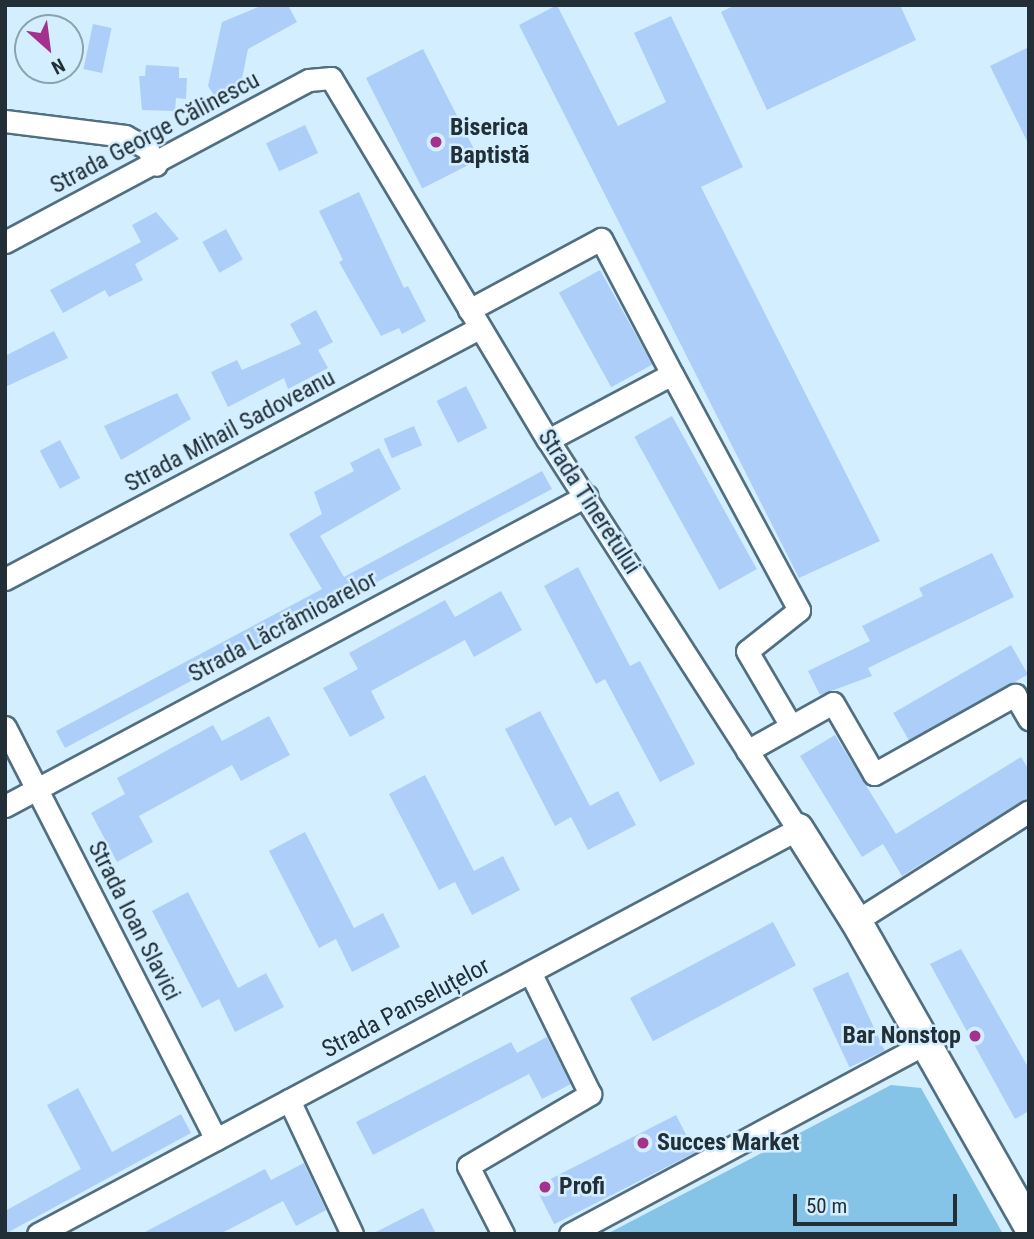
<!DOCTYPE html>
<meta charset="utf-8">
<style>
body{margin:0}
#map{position:relative;width:1034px;height:1239px;overflow:hidden;background:#d3eeff;font-family:"Roboto Condensed",sans-serif}
div>[style]{position:absolute}
[style*='--x']{left:calc(var(--x)*1px);top:calc(var(--y)*1px);width:calc(var(--w)*1px);rotate:calc(var(--a)*1deg)}
.green>*{inset:0;background:#85c3e7}
.building>*{inset:0;background:#adcef8;transform-origin:0 0}
.roads{filter:drop-shadow(2px 0 #506f81) drop-shadow(-2px 0 #506f81) drop-shadow(0 2px #506f81) drop-shadow(0 -2px #506f81)}
.street>*{height:21px;margin:-10.5px;padding:0 10.5px;transform-origin:10.5px;border-radius:10.5px;background:#fff}
.secondary>*{height:30px;margin:-15px;padding:0 15px;transform-origin:15px;border-radius:15px;background:#fff}
.dots>*{width:19px;height:19px;translate:-50% -50%;box-sizing:border-box;border:4px solid #d3eeff;border-radius:50%}
span{translate:-50% -50%;white-space:nowrap;text-align:center;line-height:1.15;-webkit-text-stroke:5px #d3eeff;paint-order:stroke}
.poi-label{font-size:24px;color:#222f37;font-weight:700}
.left{translate:0 -50%;text-align:left}
.right{translate:-100% -50%;text-align:right}
.street-label{font-size:24px;color:#222f37}
.frame{position:absolute;inset:0;border:7px solid #222f37;pointer-events:none}
.north{position:absolute;left:14px;top:14px;width:70px;height:70px;box-sizing:border-box;background:#d3eeff;border:2px solid #8ca2af;border-radius:50%;rotate:152deg;font-size:19px;font-weight:700;line-height:28px;text-align:center;color:#222f37}
.north::after{content:'';display:block;margin:auto;width:24px;height:32px;background:#a3318d;clip-path:polygon(50% 0,100% 100%,50% 72%,0 100%)}
.scale{position:absolute;left:793px;top:1194px;width:164px;height:32px;box-sizing:border-box;border:4px solid #222f37;border-top:0;padding-left:9px;font-size:21px;line-height:24px;white-space:nowrap;color:#222f37;-webkit-text-stroke:5px #d3eeff;paint-order:stroke}
</style>
<div id="map">
<div class="green">
<div style="clip-path:polygon(891px 1085px,921px 1088px,1003px 1234px,607px 1234px)"></div>
</div>
<div class="building">
<div style="clip-path:polygon(263px 5px,289px 7px,297px 22px,248px 49px,239px 94px,221px 106px,208px 86px,222px 22px)"></div>
<div style="clip-path:polygon(557px 5px,618px 126px,666px 102px,634px 33px,671px 16px,743px 167px,701px 187px,880px 541px,799px 578px,519px 25px)"></div>
<div style="clip-path:polygon(735px 5px,900px 5px,916px 40px,767px 110px,721px 12px)"></div>
<div style="left:93px;top:24px;width:19px;height:46px;rotate:12deg"></div>
<div style="clip-path:polygon(1029px 47px,1029px 145px,990px 66px)"></div>
<div style="left:423px;top:49px;width:124px;height:64px;rotate:63deg"></div>
<div style="clip-path:polygon(146px 65px,179px 67px,179px 78px,187px 78px,186px 99px,176px 98px,175px 111px,142px 110px,139px 76px,145px 76px)"></div>
<div style="left:305px;top:125px;width:31px;height:43px;rotate:65deg"></div>
<div style="clip-path:polygon(359px 192px,404px 288px,408px 286px,426px 321px,402px 334px,399px 328px,381px 336px,339px 262px,343px 260px,319px 211px)"></div>
<div style="clip-path:polygon(156px 212px,179px 239px,135px 264px,143px 280px,109px 297px,105px 290px,63px 313px,50px 290px,141px 242px,132px 225px)"></div>
<div style="left:226px;top:229px;width:35px;height:27px;rotate:61deg"></div>
<div style="left:600px;top:270px;width:108px;height:47px;rotate:61deg"></div>
<div style="clip-path:polygon(316px 310px,333px 342px,318px 350px,328px 368px,288px 389px,284px 378px,228px 407px,211px 372px,237px 360px,242px 370px,301px 344px,290px 324px)"></div>
<div style="clip-path:polygon(54px 331px,68px 358px,5px 387px,5px 356px)"></div>
<div style="left:466px;top:386px;width:47px;height:33px;rotate:63deg"></div>
<div style="clip-path:polygon(177px 393px,191px 419px,121px 460px,104px 426px)"></div>
<div style="left:672px;top:416px;width:175px;height:43px;rotate:61deg"></div>
<div style="left:414px;top:426px;width:21px;height:33px;rotate:67deg"></div>
<div style="left:60px;top:440px;width:43px;height:23px;rotate:62deg"></div>
<div style="clip-path:polygon(379px 448px,401px 489px,320px 536px,344px 577px,542px 471px,552px 489px,65px 748px,56px 731px,322px 589px,289px 534px,322px 514px,314px 492px,354px 471px,350px 463px)"></div>
<div style="clip-path:polygon(992px 553px,1014px 597px,868px 668px,872px 676px,820px 695px,808px 671px,870px 641px,862px 626px,923px 596px,919px 588px)"></div>
<div style="clip-path:polygon(578px 567px,630px 666px,640px 661px,695px 764px,660px 782px,605px 679px,596px 684px,544px 586px)"></div>
<div style="clip-path:polygon(501px 591px,522px 630px,474px 657px,465px 640px,371px 691px,385px 718px,350px 737px,323px 688px,358px 669px,349px 653px,445px 600px,455px 617px)"></div>
<div style="left:1011px;top:645px;width:34px;height:136px;rotate:60deg"></div>
<div style="clip-path:polygon(540px 711px,590px 806px,618px 791px,636px 825px,588px 850px,571px 817px,555px 826px,505px 729px)"></div>
<div style="clip-path:polygon(269px 716px,290px 755px,241px 781px,232px 765px,139px 816px,153px 842px,117px 862px,91px 813px,125px 794px,117px 778px,213px 725px,222px 741px)"></div>
<div style="clip-path:polygon(835px 735px,896px 834px,1021px 757px,1029px 770px,1029px 797px,902px 876px,883px 844px,862px 857px,800px 756px)"></div>
<div style="clip-path:polygon(425px 775px,474px 871px,503px 856px,520px 890px,472px 915px,455px 882px,439px 890px,389px 794px)"></div>
<div style="clip-path:polygon(305px 832px,354px 928px,383px 913px,400px 947px,352px 972px,336px 939px,319px 948px,269px 851px)"></div>
<div style="clip-path:polygon(188px 892px,238px 988px,266px 973px,284px 1007px,235px 1032px,219px 999px,202px 1008px,152px 911px)"></div>
<div style="left:773px;top:922px;width:49px;height:162px;rotate:62deg"></div>
<div style="clip-path:polygon(961px 949px,1029px 1069px,1029px 1111px,1015px 1119px,930px 964px)"></div>
<div style="left:848px;top:972px;width:87px;height:39px;rotate:65deg"></div>
<div style="clip-path:polygon(547px 1037px,571px 1084px,542px 1099px,529px 1074px,373px 1155px,356px 1122px,511px 1042px,517px 1053px)"></div>
<div style="clip-path:polygon(78px 1088px,112px 1152px,181px 1114px,191px 1133px,5px 1234px,5px 1211px,81px 1169px,47px 1105px)"></div>
<div style="left:676px;top:1115px;width:42px;height:158px;rotate:63deg"></div>
<div style="clip-path:polygon(304px 1163px,326px 1210px,296px 1226px,283px 1201px,220px 1234px,141px 1234px,265px 1169px,271px 1180px)"></div>
<div style="clip-path:polygon(423px 1208px,436px 1234px,372px 1234px)"></div>
</div>
<div class="roads">
<div class="street">
<div style="--x:5;--y:121;--w:121;--a:7.1"></div>
<div style="--x:125;--y:136;--w:25;--a:29"></div>
<div style="--x:147;--y:148;--w:19;--a:62"></div>
<div style="--x:5;--y:242;--w:344;--a:-28.1"></div>
<div style="--x:309;--y:80;--w:22;--a:-5"></div>
<div style="--x:331;--y:78;--w:422;--a:59.1"></div>
<div style="--x:548;--y:440;--w:462;--a:57.3"></div>
<div style="--x:798;--y:829;--w:861;--a:151.95"></div>
<div style="--x:469;--y:310;--w:150;--a:-28.3"></div>
<div style="--x:601;--y:239;--w:153;--a:62.3"></div>
<div style="--x:548;--y:440;--w:140;--a:-28"></div>
<div style="--x:672;--y:374;--w:268;--a:61.7"></div>
<div style="--x:799;--y:610;--w:66;--a:141.7"></div>
<div style="--x:747;--y:651;--w:87;--a:59.6"></div>
<div style="--x:5;--y:579;--w:536;--a:-27.9"></div>
<div style="--x:5;--y:727;--w:463;--a:62.9"></div>
<div style="--x:747;--y:751;--w:98;--a:-29.2"></div>
<div style="--x:833;--y:703;--w:82;--a:60"></div>
<div style="--x:874;--y:774;--w:162;--a:-29.3"></div>
<div style="--x:1015;--y:695;--w:28;--a:60"></div>
<div style="--x:5;--y:806;--w:659;--a:-28.08"></div>
<div style="--x:856;--y:921;--w:205;--a:-32.4"></div>
<div style="--x:289;--y:1100;--w:148;--a:64.8"></div>
<div style="--x:503;--y:1234;--w:76;--a:-117.2"></div>
<div style="--x:468;--y:1166;--w:142;--a:-30.5"></div>
<div style="--x:590;--y:1094;--w:136;--a:-116.2"></div>
<div style="--x:570;--y:1234;--w:403;--a:-28.2"></div>
</div>
<div class="secondary">
<div style="--x:798;--y:829;--w:109;--a:57.8"></div>
<div style="--x:856;--y:921;--w:350;--a:60.4"></div>
</div>
</div>
<div class="dots">
<div style="left:436px;top:142px;background:#a3318d"></div>
<div style="left:975px;top:1036px;background:#a3318d"></div>
<div style="left:643px;top:1143px;background:#a3318d"></div>
<div style="left:545px;top:1187px;background:#a3318d"></div>
</div>
<div class="poi-label">
<span class="left" style="left:450px;top:142px">Biserica<br>Baptistă</span>
<span class="right" style="left:961px;top:1036px">Bar Nonstop</span>
<span class="left" style="left:657px;top:1143px">Succes Market</span>
<span class="left" style="left:559px;top:1187px">Profi</span>
</div>
<div class="street-label">
<span style="left:155px;top:133px;rotate:-28deg">Strada George Călinescu</span>
<span style="left:230px;top:431px;rotate:-28deg">Strada Mihail Sadoveanu</span>
<span style="left:589px;top:502px;rotate:57deg">Strada Tineretului</span>
<span style="left:283px;top:627px;rotate:-28deg">Strada Lăcrămioarelor</span>
<span style="left:134px;top:921px;rotate:63deg">Strada Ioan Slavici</span>
<span style="left:406px;top:1008px;rotate:-28deg">Strada Panseluțelor</span>
</div>
<div class="frame"></div>
<div class="north">N</div>
<div class="scale">50 m</div>
</div>
